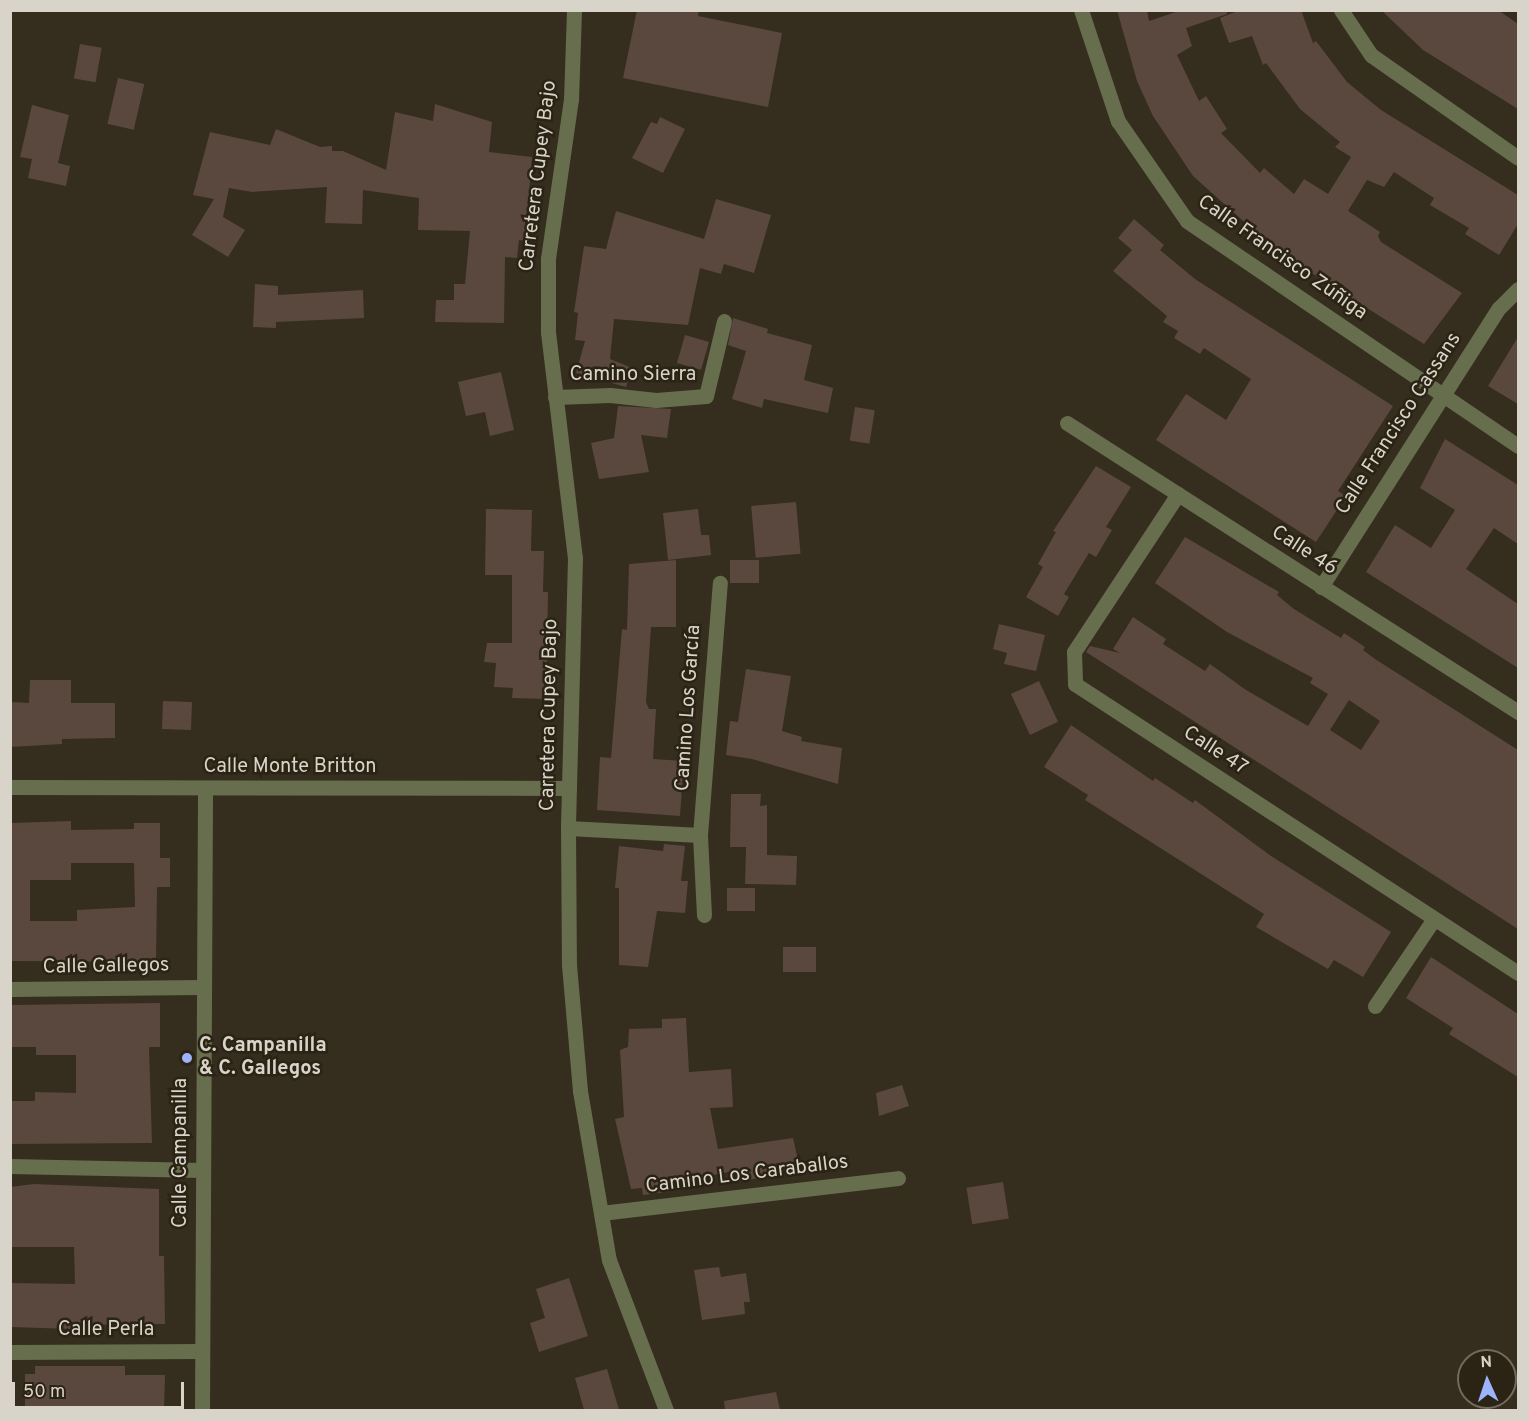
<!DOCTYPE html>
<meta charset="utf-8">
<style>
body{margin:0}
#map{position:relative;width:1529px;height:1421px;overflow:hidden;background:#352d1e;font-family:Overpass,sans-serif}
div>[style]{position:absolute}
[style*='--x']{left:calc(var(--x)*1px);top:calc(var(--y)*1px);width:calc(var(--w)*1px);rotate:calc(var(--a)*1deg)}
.building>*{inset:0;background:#5a483f;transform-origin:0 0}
.minor>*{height:15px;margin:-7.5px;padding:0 7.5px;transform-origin:7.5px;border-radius:7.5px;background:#676e4d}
.dots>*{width:16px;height:16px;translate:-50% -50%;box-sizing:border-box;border:3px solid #2b2314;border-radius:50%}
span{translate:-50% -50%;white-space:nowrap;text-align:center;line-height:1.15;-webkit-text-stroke:5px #2b2314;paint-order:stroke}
.street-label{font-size:20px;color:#d9d4ca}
.poi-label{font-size:20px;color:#d9d4ca;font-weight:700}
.left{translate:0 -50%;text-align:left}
.frame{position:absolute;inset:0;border:12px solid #d9d4ca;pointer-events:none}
.north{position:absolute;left:1457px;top:1349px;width:60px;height:60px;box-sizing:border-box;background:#2b2314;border:2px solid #716a5d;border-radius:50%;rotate:357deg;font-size:16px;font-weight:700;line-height:24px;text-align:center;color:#d9d4ca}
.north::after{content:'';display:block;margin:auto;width:21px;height:27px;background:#9db4fd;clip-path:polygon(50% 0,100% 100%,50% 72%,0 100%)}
.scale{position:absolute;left:12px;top:1382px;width:172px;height:27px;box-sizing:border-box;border:3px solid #d9d4ca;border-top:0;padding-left:8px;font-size:18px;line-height:21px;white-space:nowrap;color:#d9d4ca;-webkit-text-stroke:4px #2b2314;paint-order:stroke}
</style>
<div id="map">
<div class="building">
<div style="clip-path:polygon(637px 10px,699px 10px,698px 16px,782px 33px,768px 107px,623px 78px)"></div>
<div style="clip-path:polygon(1117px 10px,1147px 10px,1149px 21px,1182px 10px,1227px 10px,1227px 14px,1186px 28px,1192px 46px,1177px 55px,1199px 101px,1206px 96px,1227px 129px,1221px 133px,1260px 173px,1264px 168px,1294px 194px,1304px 179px,1328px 194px,1351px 157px,1335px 147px,1340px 142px,1300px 109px,1266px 63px,1263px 65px,1252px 36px,1229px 43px,1220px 18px,1240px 10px,1301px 10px,1313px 43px,1316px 41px,1347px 82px,1381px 110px,1518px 195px,1518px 224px,1499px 255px,1465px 234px,1469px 228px,1430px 205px,1434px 198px,1394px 172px,1384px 187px,1367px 180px,1348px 211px,1380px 232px,1378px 236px,1381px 242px,1462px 293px,1424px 344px,1283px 255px,1281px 259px,1257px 243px,1260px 236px,1193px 176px,1153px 116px,1137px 81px)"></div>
<div style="clip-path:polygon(1381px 10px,1498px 10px,1518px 24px,1518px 109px,1423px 50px)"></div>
<div style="left:80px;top:44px;width:22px;height:35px;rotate:10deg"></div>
<div style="left:118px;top:78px;width:27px;height:47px;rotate:13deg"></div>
<div style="clip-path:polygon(435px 104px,492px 122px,489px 152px,532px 157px,525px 241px,519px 240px,517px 258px,505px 257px,504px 323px,435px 322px,436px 300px,454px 300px,454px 284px,465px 284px,470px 231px,418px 230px,419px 198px,363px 190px,362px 224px,325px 223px,327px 187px,252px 192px,229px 188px,223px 217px,245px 230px,228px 257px,192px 235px,214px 199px,193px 195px,210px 132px,270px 145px,276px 129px,320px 147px,332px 146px,332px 151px,343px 151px,386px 170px,395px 112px,433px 121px)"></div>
<div style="clip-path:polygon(32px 105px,69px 115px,58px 163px,70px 166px,66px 186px,28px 178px,32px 159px,20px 157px)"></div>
<div style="clip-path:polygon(660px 117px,685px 129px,663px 173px,632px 158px,651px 122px,657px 124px)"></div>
<div style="clip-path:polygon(716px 199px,771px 215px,754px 273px,724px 264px,721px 274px,700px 268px,688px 325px,614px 319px,610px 359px,632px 368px,626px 387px,576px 373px,585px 341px,575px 340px,578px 313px,574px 312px,584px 246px,606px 249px,616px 211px,704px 239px)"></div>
<div style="clip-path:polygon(1134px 219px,1164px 245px,1160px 250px,1195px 279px,1393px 406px,1338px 491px,1346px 496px,1316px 542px,1156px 440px,1186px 394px,1226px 420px,1251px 379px,1204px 348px,1200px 354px,1174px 338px,1178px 331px,1163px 322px,1167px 316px,1113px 271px,1132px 250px,1118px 238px)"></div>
<div style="clip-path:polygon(255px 284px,278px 286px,278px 295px,363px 290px,364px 318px,276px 322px,276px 328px,253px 327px)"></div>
<div style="clip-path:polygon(733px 318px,768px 329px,767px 333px,812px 345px,804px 380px,833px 388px,828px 413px,764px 399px,762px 408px,732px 399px,746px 351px,728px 345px)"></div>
<div style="left:685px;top:335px;width:25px;height:29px;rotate:16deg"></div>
<div style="clip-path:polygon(1518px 337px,1518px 404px,1488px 386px)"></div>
<div style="clip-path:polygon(501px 372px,514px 430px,490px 436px,485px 412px,466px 416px,458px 382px)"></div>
<div style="clip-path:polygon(618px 406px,671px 409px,667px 438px,641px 435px,649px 472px,599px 479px,591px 443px,614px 438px)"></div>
<div style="left:855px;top:407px;width:20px;height:34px;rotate:9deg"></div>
<div style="clip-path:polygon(1445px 439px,1518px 485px,1518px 544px,1494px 528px,1466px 569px,1518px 604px,1518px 668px,1366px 572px,1395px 525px,1431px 548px,1455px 510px,1420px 488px)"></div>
<div style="clip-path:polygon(1096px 466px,1131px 487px,1106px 527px,1112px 530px,1096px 557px,1089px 553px,1064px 594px,1069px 597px,1058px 616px,1026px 597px,1043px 567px,1038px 564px,1056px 532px,1053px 531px)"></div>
<div style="left:796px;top:502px;width:52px;height:45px;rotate:85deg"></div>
<div style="clip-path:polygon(486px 509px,532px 510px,531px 551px,544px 551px,543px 592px,548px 592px,546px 699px,512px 698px,513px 688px,494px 687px,496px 663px,484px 662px,487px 643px,512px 643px,512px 575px,485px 575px)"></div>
<div style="clip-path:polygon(698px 509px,701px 535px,709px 535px,711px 555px,668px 560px,663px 513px)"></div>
<div style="clip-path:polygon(evenodd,1185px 537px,1279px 592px,1277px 595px,1294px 609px,1341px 638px,1344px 633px,1365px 647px,1363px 650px,1375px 659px,1518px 750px,1518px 929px,1086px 652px,1090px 646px,1120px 653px,1113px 649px,1133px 617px,1166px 639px,1163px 644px,1205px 671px,1210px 664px,1246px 690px,1308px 726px,1328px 694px,1310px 683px,1313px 678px,1227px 632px,1155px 583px,1185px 537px,1349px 700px,1380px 721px,1361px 750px,1330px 730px,1349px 700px)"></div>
<div style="clip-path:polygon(676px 560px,676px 627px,651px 627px,646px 702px,649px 709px,656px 709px,653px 759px,684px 761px,680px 816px,597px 810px,600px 757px,611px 758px,622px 629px,627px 630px,629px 564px)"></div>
<div style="left:730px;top:560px;width:29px;height:23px"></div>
<div style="clip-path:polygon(999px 624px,1045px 635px,1036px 671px,1004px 664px,1007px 653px,993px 649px)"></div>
<div style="clip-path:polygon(746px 669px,791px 676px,782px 731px,802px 737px,801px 741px,842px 748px,838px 784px,752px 759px,726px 755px,730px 721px,738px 722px)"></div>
<div style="clip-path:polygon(30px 680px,71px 680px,71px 703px,115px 703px,115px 738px,62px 739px,62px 744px,10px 747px,10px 702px,29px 703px)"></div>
<div style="left:1039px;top:681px;width:45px;height:31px;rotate:65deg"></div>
<div style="left:163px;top:701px;width:29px;height:28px;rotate:2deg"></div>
<div style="clip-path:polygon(1071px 725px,1153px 781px,1155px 778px,1193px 803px,1195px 800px,1271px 856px,1391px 932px,1363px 977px,1334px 960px,1328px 969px,1256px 927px,1264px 914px,1085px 800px,1088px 795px,1044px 767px)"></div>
<div style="clip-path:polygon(731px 794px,761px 794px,760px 806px,767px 805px,767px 855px,797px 856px,796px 885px,745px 884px,746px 847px,730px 847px)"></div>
<div style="clip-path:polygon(evenodd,71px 821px,71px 830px,134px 829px,134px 823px,160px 823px,160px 858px,170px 858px,170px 887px,157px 887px,156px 962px,10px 961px,10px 823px,71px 821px,71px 863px,134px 863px,135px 907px,77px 910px,77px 921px,30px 921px,30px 880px,71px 880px,71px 863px)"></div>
<div style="clip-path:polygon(664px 844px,685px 846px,681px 881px,688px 881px,685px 913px,657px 911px,648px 967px,619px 965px,619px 888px,615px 888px,619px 846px,663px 851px)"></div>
<div style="left:755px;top:888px;width:23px;height:28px;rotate:90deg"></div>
<div style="left:816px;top:947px;width:25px;height:33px;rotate:90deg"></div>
<div style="clip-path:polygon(1431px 957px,1518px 1014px,1518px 1077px,1449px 1034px,1453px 1028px,1406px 998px)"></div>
<div style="clip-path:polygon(160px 1003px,160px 1047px,149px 1047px,152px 1143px,10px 1144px,10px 1101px,35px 1101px,35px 1092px,76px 1093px,76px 1055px,36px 1055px,36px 1047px,10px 1047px,10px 1005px)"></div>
<div style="clip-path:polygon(686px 1018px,689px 1072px,731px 1069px,733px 1107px,710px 1108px,718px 1149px,793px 1138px,800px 1169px,739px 1182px,737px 1170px,681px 1182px,682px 1190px,643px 1195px,642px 1188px,631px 1189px,615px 1119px,624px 1117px,620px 1050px,628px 1047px,629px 1029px,662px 1028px,662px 1019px)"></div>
<div style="clip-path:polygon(902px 1085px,909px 1106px,879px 1116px,876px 1093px)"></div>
<div style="left:1003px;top:1182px;width:37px;height:37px;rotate:81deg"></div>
<div style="clip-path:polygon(34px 1184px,159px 1189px,159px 1256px,164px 1256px,165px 1324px,73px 1325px,73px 1329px,10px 1327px,10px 1283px,75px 1284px,74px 1247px,10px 1247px,10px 1187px)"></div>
<div style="clip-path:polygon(719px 1267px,721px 1277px,746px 1273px,750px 1302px,744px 1302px,745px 1314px,702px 1320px,694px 1270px)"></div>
<div style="clip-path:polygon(569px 1278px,588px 1336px,539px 1352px,530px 1323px,545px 1318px,536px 1289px)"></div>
<div style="clip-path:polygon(35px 1366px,125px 1366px,125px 1375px,165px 1375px,164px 1410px,25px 1410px,25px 1374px,35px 1374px)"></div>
<div style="clip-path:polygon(607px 1369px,619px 1410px,584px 1410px,575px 1378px)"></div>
<div style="clip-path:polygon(776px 1392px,780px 1410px,725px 1410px,724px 1401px)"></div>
</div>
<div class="minor">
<div style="--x:574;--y:10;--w:89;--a:91.9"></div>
<div style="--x:571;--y:99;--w:162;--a:98.2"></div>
<div style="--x:548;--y:259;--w:73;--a:90"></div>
<div style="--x:548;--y:332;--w:228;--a:83.2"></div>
<div style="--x:575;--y:558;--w:270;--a:91.5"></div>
<div style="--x:568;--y:828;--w:137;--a:89.6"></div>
<div style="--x:569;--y:965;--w:126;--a:85"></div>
<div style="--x:580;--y:1091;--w:171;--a:80.3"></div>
<div style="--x:609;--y:1260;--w:160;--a:69.2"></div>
<div style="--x:1081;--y:10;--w:117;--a:71.6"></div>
<div style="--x:1118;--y:121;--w:121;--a:55.4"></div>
<div style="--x:1187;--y:221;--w:400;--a:34.2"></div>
<div style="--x:1341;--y:10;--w:54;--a:56.3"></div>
<div style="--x:1371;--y:55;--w:179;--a:35"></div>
<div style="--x:555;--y:397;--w:55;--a:-2.1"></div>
<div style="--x:610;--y:395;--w:46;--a:6.2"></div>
<div style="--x:656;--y:400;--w:50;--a:-4.6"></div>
<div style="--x:706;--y:396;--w:77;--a:-76.5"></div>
<div style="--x:1067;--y:423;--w:536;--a:32.65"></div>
<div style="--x:1178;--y:494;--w:189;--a:123.4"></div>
<div style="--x:1074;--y:652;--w:32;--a:88"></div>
<div style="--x:1075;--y:684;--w:529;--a:33.12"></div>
<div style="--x:1321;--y:587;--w:331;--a:-57.5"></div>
<div style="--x:1499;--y:308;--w:27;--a:-45"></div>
<div style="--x:10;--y:787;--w:559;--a:0.1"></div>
<div style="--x:568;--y:828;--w:132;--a:3"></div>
<div style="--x:704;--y:915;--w:80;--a:-92.9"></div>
<div style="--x:700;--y:835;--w:253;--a:-85.5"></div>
<div style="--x:10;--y:989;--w:192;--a:-0.6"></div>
<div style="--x:1375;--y:1006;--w:105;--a:-55.9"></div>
<div style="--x:10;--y:1166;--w:192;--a:1.2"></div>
<div style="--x:601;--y:1213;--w:299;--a:-6.7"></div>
<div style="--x:10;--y:1352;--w:192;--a:-0.3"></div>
<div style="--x:202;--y:1410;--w:622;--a:-89.72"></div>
</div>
<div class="dots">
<div style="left:187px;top:1058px;background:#9db4fd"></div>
</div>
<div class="street-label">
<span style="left:539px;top:176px;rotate:-83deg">Carretera Cupey Bajo</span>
<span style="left:1282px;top:258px;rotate:35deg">Calle Francisco Zúñiga</span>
<span style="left:633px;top:375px">Camino Sierra</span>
<span style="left:1399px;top:424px;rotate:-57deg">Calle Francisco Cassans</span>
<span style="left:1304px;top:551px;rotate:33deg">Calle 46</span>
<span style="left:689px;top:708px;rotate:-86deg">Camino Los García</span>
<span style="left:550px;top:715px;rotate:-89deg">Carretera Cupey Bajo</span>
<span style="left:1215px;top:751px;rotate:33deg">Calle 47</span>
<span style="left:290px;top:767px">Calle Monte Britton</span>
<span style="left:106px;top:967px;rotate:-1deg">Calle Gallegos</span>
<span style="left:181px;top:1153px;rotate:-90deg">Calle Campanilla</span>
<span style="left:747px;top:1175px;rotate:-7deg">Camino Los Caraballos</span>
<span style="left:106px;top:1330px">Calle Perla</span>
</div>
<div class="poi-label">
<span class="left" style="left:199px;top:1058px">C. Campanilla<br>&amp; C. Gallegos</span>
</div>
<div class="frame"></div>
<div class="north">N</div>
<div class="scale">50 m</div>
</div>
